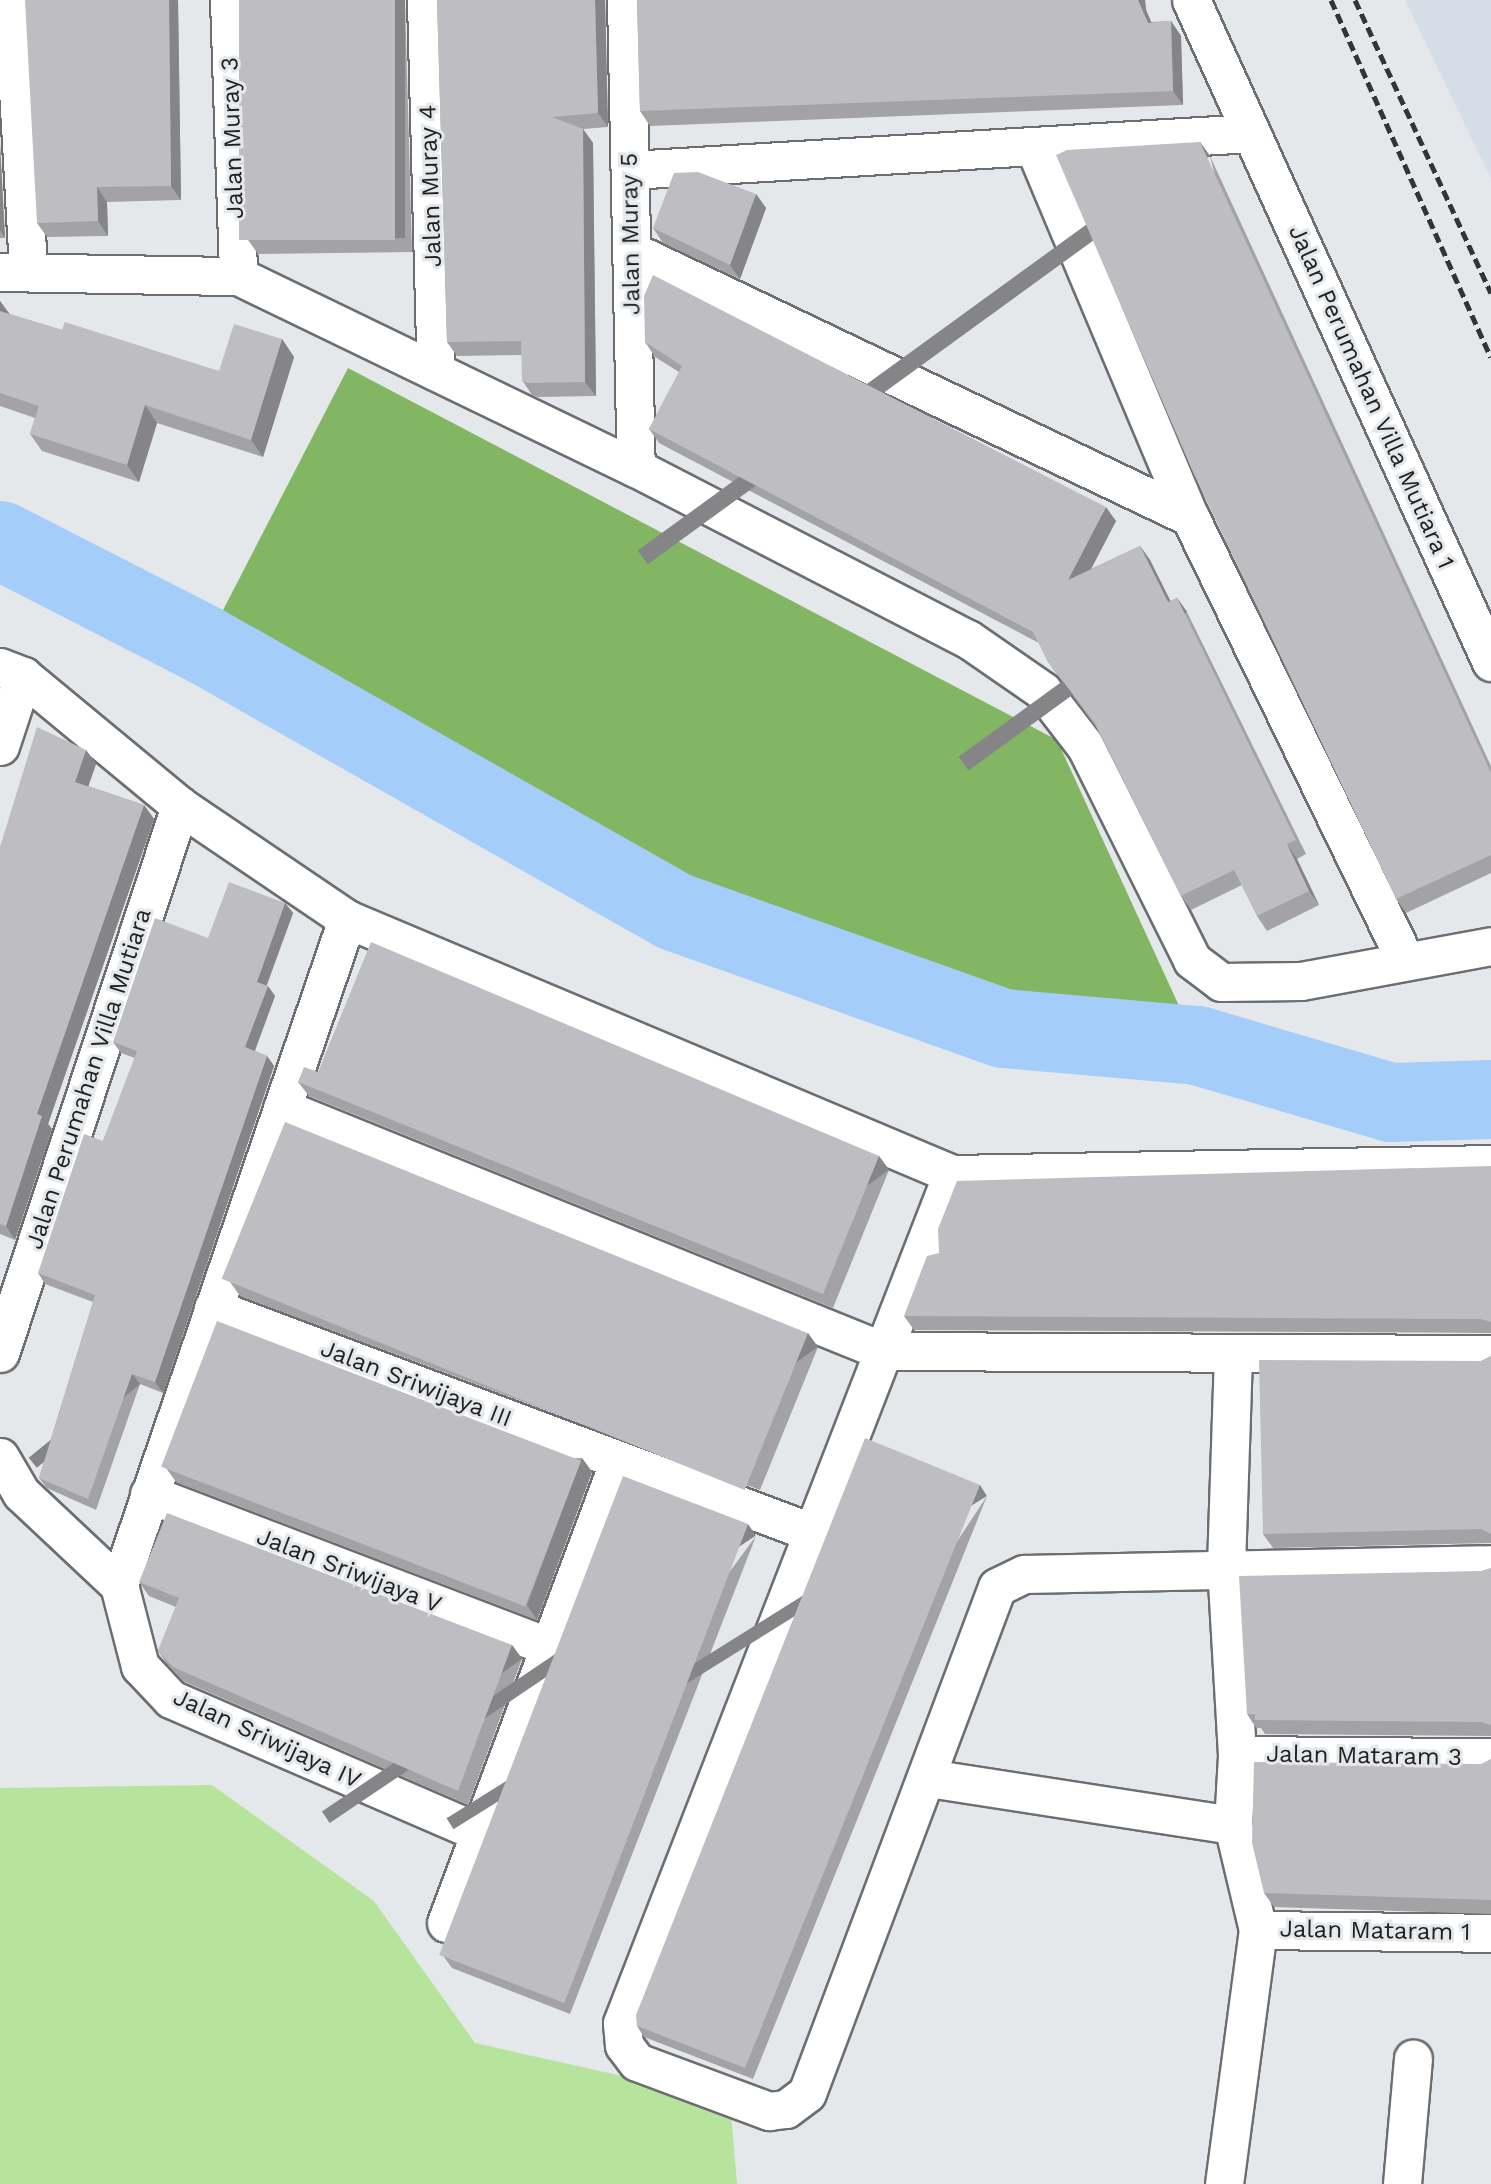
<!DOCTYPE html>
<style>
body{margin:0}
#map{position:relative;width:1491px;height:2184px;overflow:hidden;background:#e5e8eb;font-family:"Work Sans",sans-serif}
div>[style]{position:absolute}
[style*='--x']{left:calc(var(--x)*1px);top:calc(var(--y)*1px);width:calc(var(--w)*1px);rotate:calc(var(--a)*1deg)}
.built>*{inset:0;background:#d5dde6}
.green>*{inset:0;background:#b7e49d}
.forest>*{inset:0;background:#83b663}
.river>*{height:79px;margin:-39.5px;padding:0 39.5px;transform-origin:39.5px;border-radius:39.5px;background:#a4cef9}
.roads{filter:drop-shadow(2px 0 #6c6e71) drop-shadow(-2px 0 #6c6e71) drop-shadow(0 2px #6c6e71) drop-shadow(0 -2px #6c6e71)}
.minor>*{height:37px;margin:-18.5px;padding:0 18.5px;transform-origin:18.5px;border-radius:18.5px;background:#fff}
.rail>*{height:5px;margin-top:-2.5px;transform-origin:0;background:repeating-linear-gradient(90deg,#323536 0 10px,transparent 0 15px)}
.wall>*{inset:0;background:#a3a3a6}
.shaded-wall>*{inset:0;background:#858487;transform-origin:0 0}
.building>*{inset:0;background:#bebdc1;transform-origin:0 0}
span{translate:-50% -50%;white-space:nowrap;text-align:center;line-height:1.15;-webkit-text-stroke:6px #e5e8eb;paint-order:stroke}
.street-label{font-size:24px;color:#1e2021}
</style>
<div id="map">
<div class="built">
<div style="clip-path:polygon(1405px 0,1491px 0,1491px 179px)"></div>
</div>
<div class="green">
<div style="clip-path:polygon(212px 1785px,374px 1901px,475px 2043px,730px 2100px,737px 2184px,0 2184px,0 1788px)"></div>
</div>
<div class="forest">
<div style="clip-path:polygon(348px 368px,1057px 740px,1197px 1045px,1003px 1028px,674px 911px,205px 645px)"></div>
</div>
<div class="river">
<div style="--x:0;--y:540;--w:230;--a:27.1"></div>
<div style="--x:205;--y:645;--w:539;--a:29.56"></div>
<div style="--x:674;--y:911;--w:349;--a:19.6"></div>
<div style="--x:1003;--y:1028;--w:195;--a:5"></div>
<div style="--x:1197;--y:1045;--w:202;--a:16.4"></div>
<div style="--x:1391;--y:1102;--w:100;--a:-1.7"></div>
</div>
<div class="roads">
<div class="minor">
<div style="--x:13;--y:0;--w:272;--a:86.8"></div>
<div style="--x:229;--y:0;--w:276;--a:88.1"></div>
<div style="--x:426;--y:0;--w:371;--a:88.5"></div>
<div style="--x:626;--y:0;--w:468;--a:88.8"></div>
<div style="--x:1191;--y:0;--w:727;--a:65.62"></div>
<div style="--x:1035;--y:149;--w:399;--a:67.2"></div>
<div style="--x:1190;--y:517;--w:492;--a:64.1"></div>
<div style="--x:630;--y:170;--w:622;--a:-3.41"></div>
<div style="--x:632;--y:251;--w:618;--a:25.49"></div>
<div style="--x:0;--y:272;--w:238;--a:1"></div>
<div style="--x:238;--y:276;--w:442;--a:25.8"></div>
<div style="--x:636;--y:468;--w:373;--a:27.3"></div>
<div style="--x:968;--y:639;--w:91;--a:34.7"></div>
<div style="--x:1043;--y:691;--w:71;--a:52.5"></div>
<div style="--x:1086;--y:747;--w:238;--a:63.5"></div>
<div style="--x:1192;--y:960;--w:36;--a:37"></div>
<div style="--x:1221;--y:982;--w:80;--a:-0.7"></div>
<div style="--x:1301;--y:981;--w:193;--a:-10.4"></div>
<div style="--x:0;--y:667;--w:25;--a:21"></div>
<div style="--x:23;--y:676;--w:204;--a:39.6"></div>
<div style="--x:180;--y:806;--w:202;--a:34.1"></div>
<div style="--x:347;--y:919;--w:657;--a:22.85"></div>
<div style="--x:952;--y:1174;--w:539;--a:-1.06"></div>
<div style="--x:0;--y:746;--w:74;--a:-71.8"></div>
<div style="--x:282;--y:1108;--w:648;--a:22.01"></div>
<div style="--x:883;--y:1351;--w:608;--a:0.28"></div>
<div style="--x:952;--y:1174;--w:911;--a:111.24"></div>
<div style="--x:622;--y:2023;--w:22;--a:85"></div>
<div style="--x:624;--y:2045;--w:21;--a:53"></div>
<div style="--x:637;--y:2062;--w:141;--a:20.4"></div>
<div style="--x:769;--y:2111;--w:17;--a:-7"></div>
<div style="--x:786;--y:2109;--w:26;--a:-37"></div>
<div style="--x:807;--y:2093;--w:540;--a:-69.42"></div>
<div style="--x:997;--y:1587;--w:30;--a:-26"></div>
<div style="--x:1024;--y:1574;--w:467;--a:-1.2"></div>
<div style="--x:213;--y:1308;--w:639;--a:20.54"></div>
<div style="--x:0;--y:1353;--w:576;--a:-71.79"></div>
<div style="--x:0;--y:1457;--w:42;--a:59.7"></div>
<div style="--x:21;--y:1493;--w:134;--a:43.2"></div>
<div style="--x:149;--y:1494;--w:428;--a:20.9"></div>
<div style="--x:119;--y:1585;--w:704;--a:-71.1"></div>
<div style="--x:119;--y:1585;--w:84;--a:75.5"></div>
<div style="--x:140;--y:1666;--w:45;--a:46.8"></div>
<div style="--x:171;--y:1699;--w:337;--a:23.4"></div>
<div style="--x:1237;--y:1755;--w:254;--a:0.5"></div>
<div style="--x:929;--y:1778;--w:308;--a:8.8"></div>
<div style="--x:446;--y:1923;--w:494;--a:-69.5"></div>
<div style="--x:1258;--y:1930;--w:233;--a:0.7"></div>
<div style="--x:1224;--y:2184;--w:256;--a:-82.4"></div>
<div style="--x:1258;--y:1930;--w:108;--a:-103.4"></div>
<div style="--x:1233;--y:1825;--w:70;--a:-86.7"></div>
<div style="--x:1237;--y:1755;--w:189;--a:-93.3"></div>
<div style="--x:1226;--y:1566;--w:210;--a:-88.1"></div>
<div style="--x:1402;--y:2184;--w:126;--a:-85"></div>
</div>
</div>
<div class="rail">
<div style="--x:1331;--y:0;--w:391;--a:65.9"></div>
<div style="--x:1355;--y:0;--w:323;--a:65.1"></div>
</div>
<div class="wall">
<div style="clip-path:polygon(178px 0,181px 200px,107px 202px,108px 236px,47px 237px,37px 223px)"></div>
<div style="clip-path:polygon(239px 0,405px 0,412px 252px,258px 254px,248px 240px)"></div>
<div style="clip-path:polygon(437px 0,605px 0,608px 127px,583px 129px,593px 143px,596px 396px,538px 397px,532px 395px,522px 380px,522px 355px,457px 356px,447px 342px)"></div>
<div style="clip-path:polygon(637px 0,1145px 0,1146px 10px,1151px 22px,1171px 21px,1181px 36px,1183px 105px,650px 126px,640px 111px)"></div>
<div style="clip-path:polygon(0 145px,5px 238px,0 238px)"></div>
<div style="clip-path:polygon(1210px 156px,1491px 766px,1491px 873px,1406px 913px,1396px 899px)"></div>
<div style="clip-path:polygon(756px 194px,766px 208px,740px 279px,663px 243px,653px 228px)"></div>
<div style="clip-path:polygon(0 301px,9px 314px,62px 330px,219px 371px,282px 339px,294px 357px,263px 457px,157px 423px,139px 482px,42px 451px,30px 434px,35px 418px,0 406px)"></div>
<div style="clip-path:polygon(645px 342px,1116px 521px,1091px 569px,1140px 546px,1150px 560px,1170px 601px,1177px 598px,1187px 612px,1306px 854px,1297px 859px,1319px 905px,1267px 931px,1257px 916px,1242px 885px,1191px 910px,1181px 896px,1096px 727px,1048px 662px,1039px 643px,659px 443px,649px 429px,679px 372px,655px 357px)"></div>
<div style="clip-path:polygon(86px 750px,96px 764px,88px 786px,144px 805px,154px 819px,48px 1124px,52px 1129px,15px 1240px,0 1234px,0 847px)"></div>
<div style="clip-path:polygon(285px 903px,293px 913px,267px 985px,275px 996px,255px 1051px,267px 1056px,274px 1066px,163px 1393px,140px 1384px,96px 1510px,47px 1488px,39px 1478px,93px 1302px,45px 1284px,38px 1273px,103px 1141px,135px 1058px,121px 1053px,113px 1042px,208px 938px)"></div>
<div style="clip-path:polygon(318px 1072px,879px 1156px,889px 1170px,833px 1308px,309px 1096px,298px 1082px)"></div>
<div style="clip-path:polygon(1491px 1166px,1491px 1333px,914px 1330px,904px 1316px)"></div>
<div style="clip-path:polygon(230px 1282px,818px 1347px,760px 1490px,240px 1296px)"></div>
<div style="clip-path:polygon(1491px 1356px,1491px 1543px,1273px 1548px,1263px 1534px,1481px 1361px)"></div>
<div style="clip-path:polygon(582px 1458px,592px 1472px,537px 1620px,176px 1482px,166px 1468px)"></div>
<div style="clip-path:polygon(987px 1496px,753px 2079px,644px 2037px,637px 2026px)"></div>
<div style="clip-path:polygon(756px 1536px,570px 2014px,452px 1968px,444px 1957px)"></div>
<div style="clip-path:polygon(1491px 1568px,1491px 1736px,1265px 1734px,1261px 1728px,1256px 1728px,1247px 1714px,1482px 1571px)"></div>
<div style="clip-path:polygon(139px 1582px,512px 1645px,522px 1659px,468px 1805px,183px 1681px,168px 1665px,158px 1651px,176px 1607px,149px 1596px)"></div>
<div style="clip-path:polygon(1491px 1759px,1491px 1914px,1274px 1907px,1264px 1893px)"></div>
</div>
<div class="shaded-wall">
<div style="clip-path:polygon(169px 0,178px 0,181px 200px,171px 186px)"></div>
<div style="left:395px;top:0;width:10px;height:238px"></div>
<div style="clip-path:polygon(595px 0,605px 0,608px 127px,598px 113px)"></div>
<div style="clip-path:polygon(1138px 0,1145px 0,1146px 10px,1158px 37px,1148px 23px)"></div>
<div style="clip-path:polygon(1171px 21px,1181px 36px,1183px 105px,1173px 91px)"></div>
<div style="clip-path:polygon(583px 129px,593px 143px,596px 396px,585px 382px)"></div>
<div style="left:1200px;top:142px;width:17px;height:695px;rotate:54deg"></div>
<div style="clip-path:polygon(0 145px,5px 238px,0 230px)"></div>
<div style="clip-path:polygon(97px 187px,107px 202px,108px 236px,98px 221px)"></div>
<div style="clip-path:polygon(756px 194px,766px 208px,740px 279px,730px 265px)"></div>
<div style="clip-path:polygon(0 301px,12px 317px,0 315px)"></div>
<div style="clip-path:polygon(282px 339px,294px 357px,263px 457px,251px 440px)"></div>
<div style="clip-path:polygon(145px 405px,157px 423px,139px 482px,127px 465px)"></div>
<div style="clip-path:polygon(1106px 507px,1116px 521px,1078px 594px,1068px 580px)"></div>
<div style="clip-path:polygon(1140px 546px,1150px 560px,1178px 616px,1168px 602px)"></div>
<div style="left:1177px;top:598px;width:17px;height:270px;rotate:54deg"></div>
<div style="clip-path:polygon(86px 750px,96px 764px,85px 796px,75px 782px)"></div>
<div style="clip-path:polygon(144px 805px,154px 819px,48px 1124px,52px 1129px,15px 1240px,6px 1226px,37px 1114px)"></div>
<div style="clip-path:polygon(1287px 844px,1297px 859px,1319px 905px,1309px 891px)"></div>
<div style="clip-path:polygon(285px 903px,293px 913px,264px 992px,257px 982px)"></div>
<div style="clip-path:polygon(268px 986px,275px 996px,252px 1058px,245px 1047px)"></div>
<div style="clip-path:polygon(267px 1056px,274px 1066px,163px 1393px,155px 1382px)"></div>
<div style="left:879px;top:1156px;width:17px;height:149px;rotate:54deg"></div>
<div style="left:808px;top:1333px;width:17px;height:154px;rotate:54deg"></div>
<div style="left:132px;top:1374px;width:13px;height:133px;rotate:51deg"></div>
<div style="clip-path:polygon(582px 1458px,592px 1472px,537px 1620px,527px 1605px)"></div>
<div style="left:980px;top:1485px;width:13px;height:629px;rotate:58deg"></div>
<div style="left:748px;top:1524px;width:14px;height:514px;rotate:56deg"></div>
<div style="left:512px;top:1645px;width:17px;height:156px;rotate:54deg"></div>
</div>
<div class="building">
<div style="clip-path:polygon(25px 0,169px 0,171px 186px,97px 187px,98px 221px,37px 223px)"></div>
<div style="left:239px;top:0;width:156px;height:240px"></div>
<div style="clip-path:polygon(437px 0,595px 0,598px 113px,552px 117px,583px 129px,585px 382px,527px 383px,522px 380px,521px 341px,447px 342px)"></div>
<div style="clip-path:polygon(637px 0,1138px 0,1148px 23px,1171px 21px,1173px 91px,640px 111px)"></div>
<div style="clip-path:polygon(1200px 142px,1491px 773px,1491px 855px,1396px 899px,1192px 470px,1056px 155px,1067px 150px)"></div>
<div style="clip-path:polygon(698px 172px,756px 194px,730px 265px,653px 228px,674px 173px)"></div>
<div style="clip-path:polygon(653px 275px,1106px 507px,1068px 580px,1140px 546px,1168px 602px,1177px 598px,1296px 840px,1287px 844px,1309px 891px,1257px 916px,1234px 870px,1181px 896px,1095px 723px,1048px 662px,1033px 632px,649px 429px,682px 366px,645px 342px,644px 296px)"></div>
<div style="clip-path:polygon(0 311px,62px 330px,65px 322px,219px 371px,234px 324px,282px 339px,251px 440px,145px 405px,127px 465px,30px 434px,39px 406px,0 393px)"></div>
<div style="clip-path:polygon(37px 727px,86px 750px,75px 782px,144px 805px,37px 1114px,42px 1116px,6px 1226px,0 1224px,0 847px)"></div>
<div style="clip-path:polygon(229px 882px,285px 903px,257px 982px,268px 986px,245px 1047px,267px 1056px,155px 1382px,132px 1374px,88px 1499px,39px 1478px,95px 1295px,38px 1273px,84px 1134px,103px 1141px,137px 1051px,113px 1042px,155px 918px,208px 938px)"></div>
<div style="clip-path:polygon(371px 942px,879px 1156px,823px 1294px,298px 1082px,304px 1067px,318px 1072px)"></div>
<div style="left:285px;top:1122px;width:564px;height:169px;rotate:22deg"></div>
<div style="clip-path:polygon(1491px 1166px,1491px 1322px,1481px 1319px,904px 1316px,927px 1256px,939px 1253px,938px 1229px,957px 1181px)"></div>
<div style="left:217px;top:1321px;width:390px;height:156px;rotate:21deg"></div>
<div style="clip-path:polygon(1491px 1356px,1491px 1534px,1481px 1529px,1263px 1534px,1259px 1360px,1481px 1361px)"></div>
<div style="clip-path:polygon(865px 1438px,980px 1485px,745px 2068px,637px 2026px,636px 2015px)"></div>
<div style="left:623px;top:1476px;width:134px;height:513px;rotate:21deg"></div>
<div style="clip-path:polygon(167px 1513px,512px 1645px,458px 1791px,173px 1667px,158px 1651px,179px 1598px,139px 1582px)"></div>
<div style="clip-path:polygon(1491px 1568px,1491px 1725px,1481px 1722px,1255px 1720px,1255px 1714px,1247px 1714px,1239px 1576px,1482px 1571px)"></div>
<div style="clip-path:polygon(1491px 1759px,1491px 1900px,1264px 1893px,1252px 1843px,1254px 1762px,1481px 1764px)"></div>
</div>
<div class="street-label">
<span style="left:233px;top:138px;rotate:-92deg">Jalan Muray 3</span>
<span style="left:431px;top:186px;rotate:-92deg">Jalan Muray 4</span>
<span style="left:631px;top:234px;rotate:-91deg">Jalan Muray 5</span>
<span style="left:1371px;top:397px;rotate:66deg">Jalan Perumahan Villa Mutiara 1</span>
<span style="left:89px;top:1079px;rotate:-72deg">Jalan Perumahan Villa Mutiara</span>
<span style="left:416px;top:1384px;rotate:21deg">Jalan Sriwijaya III</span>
<span style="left:349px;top:1571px;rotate:21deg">Jalan Sriwijaya V</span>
<span style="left:267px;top:1739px;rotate:25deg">Jalan Sriwijaya IV</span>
<span style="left:1364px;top:1756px;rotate:1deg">Jalan Mataram 3</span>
<span style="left:1375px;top:1931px;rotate:1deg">Jalan Mataram 1</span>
</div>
</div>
